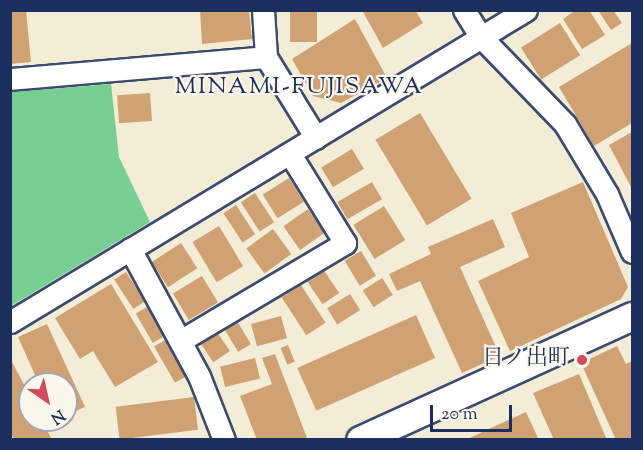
<!DOCTYPE html>
<meta charset="utf-8">
<style>
body{margin:0}
#map{position:relative;width:643px;height:450px;overflow:hidden;background:#f3ecd6;font-family:"Sorts Mill Goudy","Noto Serif JP",serif}
div>[style]{position:absolute}
[style*='--x']{left:calc(var(--x)*1px);top:calc(var(--y)*1px);width:calc(var(--w)*1px);rotate:calc(var(--a)*1deg)}
.green>*{inset:0;background:#77cf94}
.building>*{inset:0;background:#d0a273;transform-origin:0 0}
.roads{filter:drop-shadow(2px 0 #3b4b70) drop-shadow(-2px 0 #3b4b70) drop-shadow(0 2px #3b4b70) drop-shadow(0 -2px #3b4b70)}
.minor>*{height:21px;margin:-10.5px;padding:0 10.5px;transform-origin:10.5px;border-radius:10.5px;background:#fff}
.tertiary>*{height:27px;margin:-13.5px;padding:0 13.5px;transform-origin:13.5px;border-radius:13.5px;background:#fff}
.dots>*{width:16px;height:16px;translate:-50% -50%;box-sizing:border-box;border:3px solid #fbf7ec;border-radius:50%}
span{translate:-50% -50%;white-space:nowrap;text-align:center;line-height:1.15;-webkit-text-stroke:4.5px #fbf7ec;paint-order:stroke}
.poi-label{font-size:22px;color:#1b2f5e}
.right{translate:-100% -50%;text-align:right}
.neighbourhood-label{font-size:24px;color:#1b2f5e;letter-spacing:1.5px}
.frame{position:absolute;inset:0;border:12px solid #1b2f5e;pointer-events:none}
.north{position:absolute;left:18px;top:372px;width:60px;height:60px;box-sizing:border-box;background:#fbf7ec;border:2px solid #a1a7b3;border-radius:50%;rotate:146deg;font-size:16px;font-weight:700;line-height:24px;text-align:center;color:#1b2f5e}
.north::after{content:'';display:block;margin:auto;width:21px;height:27px;background:#d1495b;clip-path:polygon(50% 0,100% 100%,50% 72%,0 100%)}
.scale{position:absolute;left:430px;top:405px;width:82px;height:27px;box-sizing:border-box;border:3px solid #1b2f5e;border-top:0;padding-left:8px;font-size:18px;line-height:21px;white-space:nowrap;color:#1b2f5e;-webkit-text-stroke:4px #fbf7ec;paint-order:stroke}
</style>
<div id="map">
<div class="green">
<div style="clip-path:polygon(111px 84px,119px 157px,150px 222px,11px 306px,11px 92px)"></div>
</div>
<div class="building">
<div style="clip-path:polygon(10px 10px,26px 10px,31px 62px,10px 64px)"></div>
<div style="clip-path:polygon(200px 10px,249px 10px,252px 39px,202px 44px)"></div>
<div style="left:290px;top:10px;width:27px;height:32px"></div>
<div style="clip-path:polygon(362px 10px,415px 10px,423px 23px,383px 48px)"></div>
<div style="clip-path:polygon(576px 10px,589px 10px,605px 35px,582px 49px,563px 19px)"></div>
<div style="clip-path:polygon(598px 10px,613px 10px,622px 23px,611px 30px)"></div>
<div style="clip-path:polygon(355px 19px,387px 78px,341px 103px,313px 96px,292px 59px)"></div>
<div style="left:560px;top:23px;width:38px;height:46px;rotate:58deg"></div>
<div style="clip-path:polygon(632px 43px,632px 123px,594px 146px,559px 87px)"></div>
<div style="left:150px;top:93px;width:28px;height:33px;rotate:86deg"></div>
<div style="left:420px;top:113px;width:100px;height:52px;rotate:59deg"></div>
<div style="clip-path:polygon(632px 132px,632px 189px,609px 145px)"></div>
<div style="left:352px;top:149px;width:23px;height:36px;rotate:59deg"></div>
<div style="left:289px;top:178px;width:28px;height:31px;rotate:58deg"></div>
<div style="left:372px;top:182px;width:20px;height:40px;rotate:60deg"></div>
<div style="clip-path:polygon(583px 182px,628px 287px,621px 299px,510px 351px,478px 281px,529px 257px,511px 213px)"></div>
<div style="left:255px;top:193px;width:35px;height:17px;rotate:57deg"></div>
<div style="left:236px;top:205px;width:35px;height:15px;rotate:57deg"></div>
<div style="left:384px;top:206px;width:40px;height:36px;rotate:58deg"></div>
<div style="left:308px;top:209px;width:29px;height:30px;rotate:55deg"></div>
<div style="clip-path:polygon(493px 219px,505px 247px,460px 267px,500px 356px,462px 373px,420px 281px,397px 291px,389px 274px,431px 254px,428px 247px)"></div>
<div style="left:219px;top:226px;width:47px;height:31px;rotate:59deg"></div>
<div style="left:273px;top:229px;width:31px;height:33px;rotate:54deg"></div>
<div style="left:181px;top:243px;width:30px;height:35px;rotate:57deg"></div>
<div style="left:361px;top:251px;width:29px;height:19px;rotate:59deg"></div>
<div style="left:323px;top:269px;width:29px;height:20px;rotate:56deg"></div>
<div style="left:126px;top:272px;width:35px;height:14px;rotate:57deg"></div>
<div style="left:202px;top:276px;width:31px;height:34px;rotate:59deg"></div>
<div style="left:382px;top:278px;width:20px;height:23px;rotate:57deg"></div>
<div style="clip-path:polygon(111px 284px,158px 362px,115px 387px,93px 351px,80px 359px,55px 318px)"></div>
<div style="left:301px;top:285px;width:45px;height:23px;rotate:57deg"></div>
<div style="left:350px;top:294px;width:19px;height:27px;rotate:58deg"></div>
<div style="left:147px;top:307px;width:34px;height:13px;rotate:60deg"></div>
<div style="left:416px;top:315px;width:47px;height:130px;rotate:66deg"></div>
<div style="left:281px;top:316px;width:23px;height:31px;rotate:75deg"></div>
<div style="left:237px;top:321px;width:27px;height:15px;rotate:59deg"></div>
<div style="clip-path:polygon(47px 324px,85px 407px,66px 415px,66px 384px,39px 384px,18px 337px)"></div>
<div style="left:217px;top:332px;width:23px;height:20px;rotate:56deg"></div>
<div style="left:167px;top:339px;width:42px;height:15px;rotate:60deg"></div>
<div style="left:288px;top:345px;width:18px;height:8px;rotate:68deg"></div>
<div style="clip-path:polygon(617px 346px,626px 364px,632px 361px,632px 440px,616px 440px,581px 363px)"></div>
<div style="clip-path:polygon(275px 354px,307px 438px,302px 440px,257px 440px,240px 396px,272px 384px,262px 358px)"></div>
<div style="clip-path:polygon(10px 358px,30px 396px,30px 420px,42px 420px,52px 440px,15px 440px,10px 433px)"></div>
<div style="left:255px;top:358px;width:21px;height:36px;rotate:76deg"></div>
<div style="clip-path:polygon(579px 374px,607px 440px,554px 440px,533px 393px)"></div>
<div style="left:194px;top:397px;width:33px;height:79px;rotate:83deg"></div>
<div style="clip-path:polygon(526px 412px,539px 440px,465px 440px)"></div>
</div>
<div class="roads">
<div class="minor">
<div style="--x:263;--y:10;--w:47;--a:86.3"></div>
<div style="--x:266;--y:57;--w:95;--a:58.3"></div>
<div style="--x:464;--y:10;--w:32;--a:58"></div>
<div style="--x:481;--y:37;--w:121;--a:46"></div>
<div style="--x:565;--y:124;--w:82;--a:59"></div>
<div style="--x:607;--y:194;--w:63;--a:66.7"></div>
<div style="--x:10;--y:79;--w:257;--a:-4.9"></div>
<div style="--x:130;--y:249;--w:145;--a:61.5"></div>
<div style="--x:199;--y:376;--w:69;--a:68.7"></div>
<div style="--x:10;--y:322;--w:603;--a:-31.16"></div>
<div style="--x:180;--y:341;--w:192;--a:-30.7"></div>
<div style="--x:345;--y:243;--w:105;--a:-121.7"></div>
</div>
<div class="tertiary">
<div style="--x:360;--y:440;--w:299;--a:-24.5"></div>
</div>
</div>
<div class="dots">
<div style="left:582px;top:360px;background:#d1495b"></div>
</div>
<div class="poi-label">
<span class="right" style="left:570px;top:360px">日ノ出町</span>
</div>
<div class="neighbourhood-label">
<span style="left:299px;top:88px">MINAMI-FUJISAWA</span>
</div>
<div class="frame"></div>
<div class="north">N</div>
<div class="scale">20 m</div>
</div>
